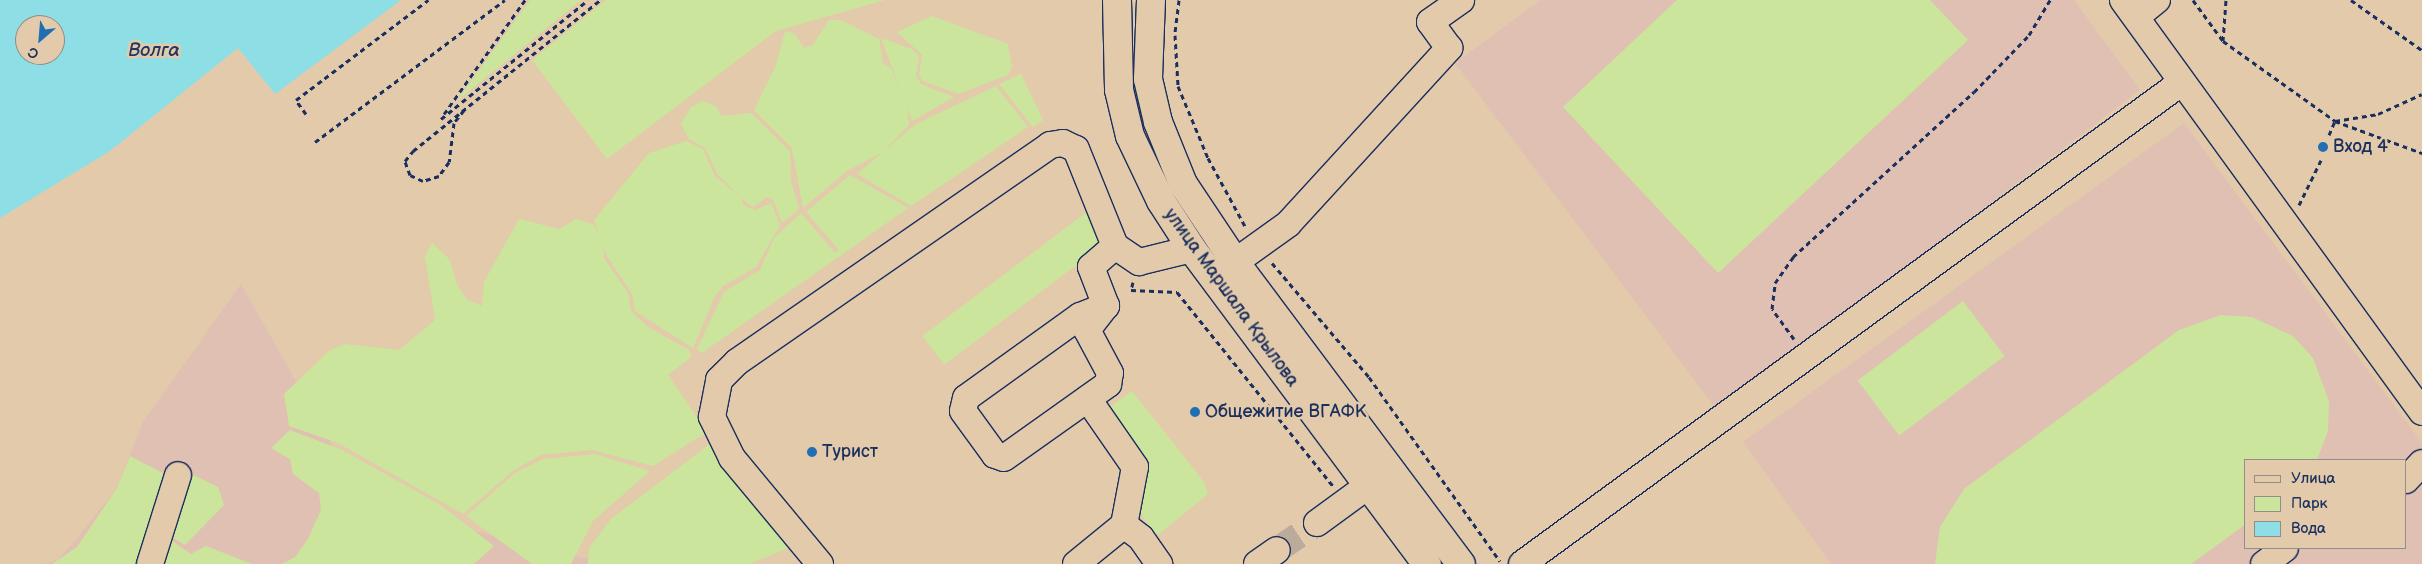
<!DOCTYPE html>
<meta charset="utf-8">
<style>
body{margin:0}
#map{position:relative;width:2422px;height:564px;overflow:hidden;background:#e2caaa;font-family:"Balsamiq Sans",sans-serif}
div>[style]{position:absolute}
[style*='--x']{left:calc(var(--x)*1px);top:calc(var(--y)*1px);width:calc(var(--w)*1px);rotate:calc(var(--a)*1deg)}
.built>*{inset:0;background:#e0c0b2}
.green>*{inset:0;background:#cbe69c;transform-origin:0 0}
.water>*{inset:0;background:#8ddfe5}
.minor-tunnel>*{height:26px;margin-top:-13px;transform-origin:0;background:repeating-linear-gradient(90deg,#baab9b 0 26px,transparent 0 39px)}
.path>*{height:3px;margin-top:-1.5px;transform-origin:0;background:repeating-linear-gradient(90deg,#1b2f5e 0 5px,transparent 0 9px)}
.roads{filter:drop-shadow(1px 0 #1b2f5e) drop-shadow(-1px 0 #1b2f5e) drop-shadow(0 1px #1b2f5e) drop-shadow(0 -1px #1b2f5e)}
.minor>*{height:26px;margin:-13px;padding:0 13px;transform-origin:13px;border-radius:13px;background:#e2caaa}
.major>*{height:28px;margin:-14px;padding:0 14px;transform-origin:14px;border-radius:14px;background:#e2caaa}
.dots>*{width:14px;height:14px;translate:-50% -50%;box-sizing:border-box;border:2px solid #e2caaa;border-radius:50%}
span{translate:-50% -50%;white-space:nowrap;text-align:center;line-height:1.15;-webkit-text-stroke:5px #e2caaa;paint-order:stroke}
.poi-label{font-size:18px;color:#1b2f5e}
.left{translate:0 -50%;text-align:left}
.street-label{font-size:18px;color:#1b2f5e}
.water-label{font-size:19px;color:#213865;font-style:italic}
.legend{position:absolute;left:2244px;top:459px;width:162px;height:90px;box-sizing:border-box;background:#e2caaa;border:1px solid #928c8c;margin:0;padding:6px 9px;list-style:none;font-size:15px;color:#1b2f5e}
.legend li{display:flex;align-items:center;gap:10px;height:25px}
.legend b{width:25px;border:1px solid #928c8c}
.north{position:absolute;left:15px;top:15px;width:50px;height:50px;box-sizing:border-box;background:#e2caaa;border:1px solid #928c8c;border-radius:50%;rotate:207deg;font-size:14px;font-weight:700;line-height:20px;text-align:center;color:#1b2f5e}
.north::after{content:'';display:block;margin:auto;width:18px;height:22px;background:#1f6fb2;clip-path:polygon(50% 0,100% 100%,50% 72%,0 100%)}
</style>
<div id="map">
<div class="built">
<div style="clip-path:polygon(1541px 0,2074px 0,2140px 90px,1717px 410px,1455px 63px)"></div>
<div style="clip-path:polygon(evenodd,2184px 123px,2422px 443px,2422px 564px,1831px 564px,1743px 442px,2184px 123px,2246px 460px,2406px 460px,2406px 548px,2246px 548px,2246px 460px)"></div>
<div style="clip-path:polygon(241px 284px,366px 505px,608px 564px,45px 564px,57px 560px,74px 542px,117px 488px,143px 422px)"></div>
</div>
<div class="green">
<div style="clip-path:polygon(530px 0,581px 0,457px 101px)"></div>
<div style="clip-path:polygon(606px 0,885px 0,776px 31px,607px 159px,532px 60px)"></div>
<div style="clip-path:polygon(1677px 0,1930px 0,1968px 40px,1718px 273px,1563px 107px)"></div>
<div style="clip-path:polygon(932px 16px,1008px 44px,1012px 67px,1008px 75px,958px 94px,923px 81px,919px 75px,922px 55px,897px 32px)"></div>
<div style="clip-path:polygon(829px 20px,841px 20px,879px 39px,883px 63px,891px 68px,907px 106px,909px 125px,883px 152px,847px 171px,803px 208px,792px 148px,754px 110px,776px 65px,785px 31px,795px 34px,804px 48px,813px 45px)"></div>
<div style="clip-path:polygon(881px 38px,912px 49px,919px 56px,916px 76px,921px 84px,954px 97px,912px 121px)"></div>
<div style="clip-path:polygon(1021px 74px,1043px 120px,1033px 127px,999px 84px)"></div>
<div style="clip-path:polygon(996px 86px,1028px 127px,911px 206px,857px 174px,916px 124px)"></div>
<div style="clip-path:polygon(703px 101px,717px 107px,721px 116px,751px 113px,790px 151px,791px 181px,799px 209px,782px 223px,773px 200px,767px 197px,753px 207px,748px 204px,718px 175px,705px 148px,689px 139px,681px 124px,691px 107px)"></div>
<div style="clip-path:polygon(686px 141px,703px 149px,715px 176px,742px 198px,743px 205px,755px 210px,771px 203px,780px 225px,756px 267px,723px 286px,715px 296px,693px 348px,635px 311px,632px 294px,607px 256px,594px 220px,649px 153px)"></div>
<div style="clip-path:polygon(850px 175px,908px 208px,702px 353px,697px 349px,724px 292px,760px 270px,774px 238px,801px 213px,835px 253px,839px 250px,806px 212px)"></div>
<div style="left:1087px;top:212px;width:36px;height:206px;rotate:53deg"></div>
<div style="clip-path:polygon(519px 219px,559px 229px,576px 219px,593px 224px,604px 243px,604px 258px,628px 293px,631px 311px,648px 327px,689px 350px,691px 357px,668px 375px,707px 432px,653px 466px,592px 450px,541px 455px,514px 470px,463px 514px,338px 443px,289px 426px,284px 394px,329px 351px,344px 344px,399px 350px,435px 320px,425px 256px,432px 243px,450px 260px,457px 284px,467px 300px,482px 306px,484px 282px)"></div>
<div style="left:1963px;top:301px;width:69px;height:132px;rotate:53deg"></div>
<div style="clip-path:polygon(2221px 315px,2252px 317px,2293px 336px,2313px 358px,2329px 401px,2328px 431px,2317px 460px,2246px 460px,2246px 524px,2191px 564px,1935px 564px,1940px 527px,1964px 489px,2179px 330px)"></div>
<div style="clip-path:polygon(1132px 391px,1204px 482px,1208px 494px,1159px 534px,1154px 534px,1140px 512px,1106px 410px)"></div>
<div style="clip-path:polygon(290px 430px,342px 450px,439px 504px,494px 546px,474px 564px,282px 564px,295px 557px,308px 539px,321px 510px,319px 493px,293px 474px,290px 459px,271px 448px)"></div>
<div style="clip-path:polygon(711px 443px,788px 548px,750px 564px,588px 564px,589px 548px,611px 519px)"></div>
<div style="clip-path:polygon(595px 454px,650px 471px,593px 521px,571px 564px,532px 564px,466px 516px,515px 473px,543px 459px)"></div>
<div style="clip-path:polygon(130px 456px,172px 478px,143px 564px,52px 564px,77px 547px,117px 488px)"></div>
<div style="clip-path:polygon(185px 471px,218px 487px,224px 505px,185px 545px,167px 534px)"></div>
<div style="clip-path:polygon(165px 536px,191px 554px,206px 546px,252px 564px,161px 564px)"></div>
</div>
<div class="water">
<div style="clip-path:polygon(evenodd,0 0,401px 0,275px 94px,238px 48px,110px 151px,0 218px,0 0,25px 25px,55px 25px,55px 55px,25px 55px,25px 25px)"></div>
</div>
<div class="minor-tunnel">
<div style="--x:1277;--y:550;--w:48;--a:-34"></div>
</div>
<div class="path">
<div style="--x:1179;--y:0;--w:35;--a:97"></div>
<div style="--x:1175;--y:35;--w:51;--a:86.6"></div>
<div style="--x:1178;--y:86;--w:78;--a:67.4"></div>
<div style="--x:1208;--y:158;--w:80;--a:61.5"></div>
<div style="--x:2193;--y:0;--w:51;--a:53.8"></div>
<div style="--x:2223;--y:41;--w:138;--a:35.5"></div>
<div style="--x:2335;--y:121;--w:93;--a:20.2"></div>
<div style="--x:2351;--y:0;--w:87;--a:35.2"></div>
<div style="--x:2223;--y:41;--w:41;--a:-85.8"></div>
<div style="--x:464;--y:110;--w:16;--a:128"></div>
<div style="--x:454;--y:123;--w:39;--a:97"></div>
<div style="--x:449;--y:162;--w:17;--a:126"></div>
<div style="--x:439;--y:176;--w:17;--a:163"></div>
<div style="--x:423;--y:181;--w:14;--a:-155"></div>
<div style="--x:410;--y:175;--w:15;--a:-110"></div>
<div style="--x:405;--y:161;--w:13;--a:-51"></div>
<div style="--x:413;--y:151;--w:240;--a:-38.9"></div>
<div style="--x:306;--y:114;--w:17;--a:-126"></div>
<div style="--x:296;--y:100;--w:166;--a:-37.1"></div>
<div style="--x:444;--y:114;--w:140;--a:-54.6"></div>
<div style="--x:441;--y:119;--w:189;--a:-39"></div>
<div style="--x:2329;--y:135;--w:15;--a:-67"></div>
<div style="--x:2335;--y:121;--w:44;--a:-9.2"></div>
<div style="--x:2378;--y:114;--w:48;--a:-24.4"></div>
<div style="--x:315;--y:142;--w:237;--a:-36.8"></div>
<div style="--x:2299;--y:205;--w:50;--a:-63.9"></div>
<div style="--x:1272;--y:263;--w:150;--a:49.6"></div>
<div style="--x:1369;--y:377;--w:226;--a:54.6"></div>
<div style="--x:1133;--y:282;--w:8;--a:104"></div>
<div style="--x:1131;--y:290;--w:46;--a:2.5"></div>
<div style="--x:1177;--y:292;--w:249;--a:51.2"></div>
<div style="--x:1794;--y:339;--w:37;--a:-126"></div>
<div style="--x:1772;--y:309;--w:26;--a:-83"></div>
<div style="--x:1775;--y:283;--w:32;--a:-55"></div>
<div style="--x:1793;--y:257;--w:245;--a:-42.4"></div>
<div style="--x:1974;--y:92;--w:79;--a:-46"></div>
<div style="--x:2029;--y:35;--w:41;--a:-59"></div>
</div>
<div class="roads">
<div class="minor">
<div style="--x:2123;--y:0;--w:509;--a:54.03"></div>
<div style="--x:2136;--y:17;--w:27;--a:-39"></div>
<div style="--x:1235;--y:262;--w:65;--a:-35.6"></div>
<div style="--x:1288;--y:224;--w:239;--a:-47.5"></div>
<div style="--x:1449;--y:48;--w:32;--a:-126"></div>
<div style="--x:1430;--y:22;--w:38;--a:-35"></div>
<div style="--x:1106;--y:306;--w:28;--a:159"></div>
<div style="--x:1080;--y:316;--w:140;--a:144.3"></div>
<div style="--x:966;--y:398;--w:13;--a:103"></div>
<div style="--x:963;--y:411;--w:54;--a:54"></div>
<div style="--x:995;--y:455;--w:9;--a:18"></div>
<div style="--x:1004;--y:458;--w:128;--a:-35.4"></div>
<div style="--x:1108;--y:384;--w:11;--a:-80"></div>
<div style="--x:1110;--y:373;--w:49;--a:-118.1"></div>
<div style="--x:1087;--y:330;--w:31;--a:-52"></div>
<div style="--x:1106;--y:306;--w:42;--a:-111"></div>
<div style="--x:1091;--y:267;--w:32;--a:-41"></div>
<div style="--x:2406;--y:480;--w:23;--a:-47"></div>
<div style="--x:1317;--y:523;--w:64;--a:-36.2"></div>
<div style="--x:1124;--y:525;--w:21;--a:37"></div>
<div style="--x:1141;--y:538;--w:32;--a:55"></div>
<div style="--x:150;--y:564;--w:93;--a:-72.5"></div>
<div style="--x:820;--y:564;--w:138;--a:-129.7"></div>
<div style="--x:732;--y:458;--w:46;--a:-116"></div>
<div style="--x:712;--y:417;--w:38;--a:-79"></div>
<div style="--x:719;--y:380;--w:25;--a:-45"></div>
<div style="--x:737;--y:362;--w:381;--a:-34.7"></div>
<div style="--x:1050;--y:145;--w:13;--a:-9"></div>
<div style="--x:1063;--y:143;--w:14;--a:25"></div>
<div style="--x:1076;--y:149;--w:105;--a:68.1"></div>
<div style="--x:1115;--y:246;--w:29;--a:34"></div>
<div style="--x:1139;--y:262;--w:55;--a:-13.8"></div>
<div style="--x:1076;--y:564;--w:62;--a:-39.1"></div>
<div style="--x:1124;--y:525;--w:59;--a:-79.3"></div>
<div style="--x:1135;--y:467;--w:83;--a:-124.7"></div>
<div style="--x:1257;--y:564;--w:24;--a:-35"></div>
<div style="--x:1522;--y:564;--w:817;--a:-36.14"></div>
<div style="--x:2264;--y:564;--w:26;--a:-37"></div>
</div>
<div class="major">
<div style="--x:1117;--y:0;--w:90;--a:88.7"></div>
<div style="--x:1119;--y:90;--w:47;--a:76.6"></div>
<div style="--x:1130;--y:136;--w:72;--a:64.5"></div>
<div style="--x:1161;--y:201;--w:57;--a:57.1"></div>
<div style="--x:1192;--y:249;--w:393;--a:53.3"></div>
<div style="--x:1151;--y:0;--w:79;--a:92.2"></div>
<div style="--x:1148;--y:79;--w:44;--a:76.9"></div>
<div style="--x:1158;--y:122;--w:67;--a:68"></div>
<div style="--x:1183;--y:184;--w:94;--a:56.3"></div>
<div style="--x:1235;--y:262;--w:377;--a:53.2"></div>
</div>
</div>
<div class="dots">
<div style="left:2323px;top:147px;background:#1f6fb2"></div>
<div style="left:1195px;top:412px;background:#1f6fb2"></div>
<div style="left:812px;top:452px;background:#1f6fb2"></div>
</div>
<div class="poi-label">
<span class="left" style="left:2333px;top:147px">Вход 4</span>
<span class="left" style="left:1205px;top:412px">Общежитие ВГАФК</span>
<span class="left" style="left:822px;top:452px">Турист</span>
</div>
<div class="street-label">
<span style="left:1231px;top:298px;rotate:54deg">улица Маршала Крылова</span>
</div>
<div class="water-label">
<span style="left:154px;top:51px">Волга</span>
</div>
<ul class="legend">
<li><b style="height:6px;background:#e2caaa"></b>Улица</li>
<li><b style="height:14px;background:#cbe69c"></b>Парк</li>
<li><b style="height:14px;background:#8ddfe5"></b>Вода</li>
</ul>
<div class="north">С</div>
</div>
